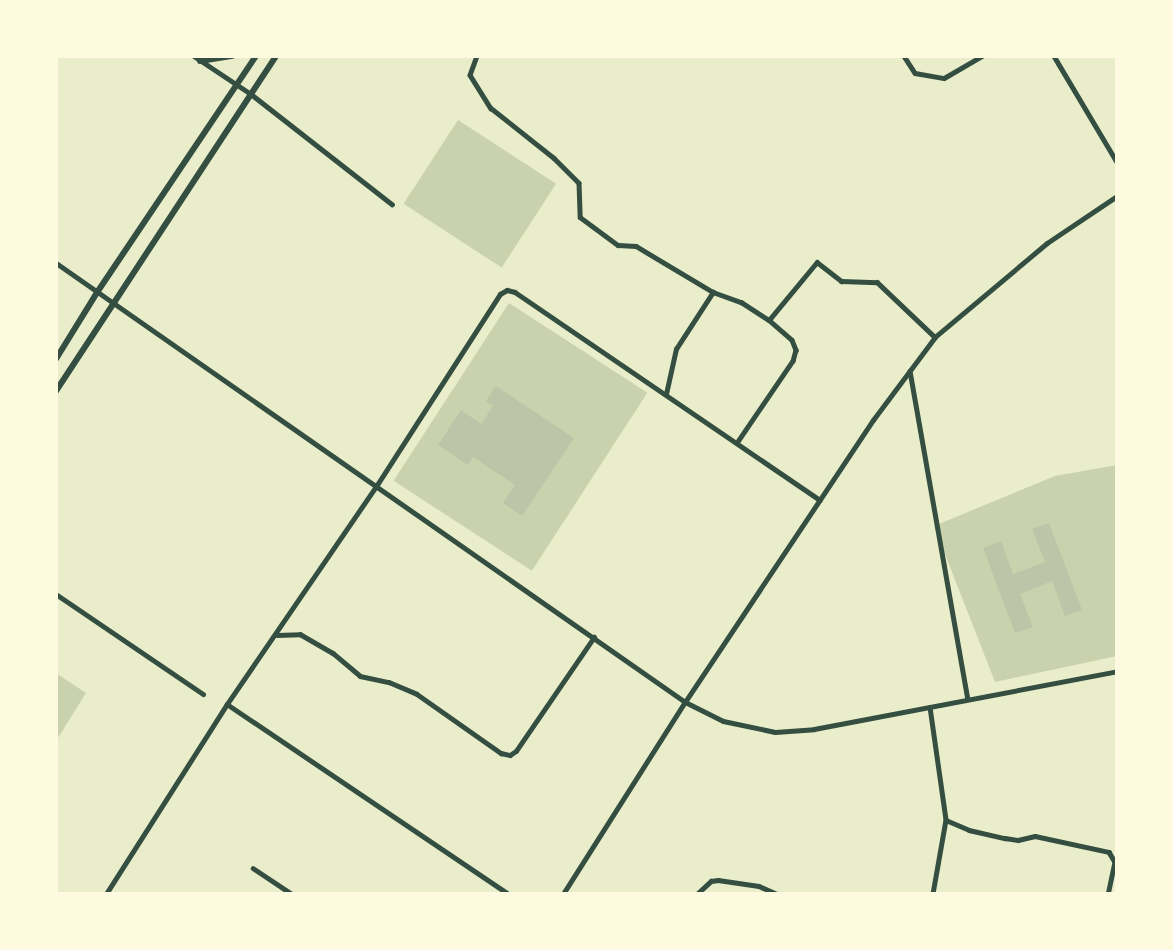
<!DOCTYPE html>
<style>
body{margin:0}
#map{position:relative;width:1173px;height:950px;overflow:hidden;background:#e9edc9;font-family:"Roboto Condensed",sans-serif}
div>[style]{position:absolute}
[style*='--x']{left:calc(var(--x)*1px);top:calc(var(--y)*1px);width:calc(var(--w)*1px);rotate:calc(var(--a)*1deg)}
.green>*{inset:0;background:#cad2ad;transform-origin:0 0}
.building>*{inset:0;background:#bcc5a7}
.minor>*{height:4.5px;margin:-2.25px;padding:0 2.25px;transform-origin:2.25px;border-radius:2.25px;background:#344e41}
.tertiary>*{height:5px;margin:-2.5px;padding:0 2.5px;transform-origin:2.5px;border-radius:2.5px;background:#344e41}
.secondary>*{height:6px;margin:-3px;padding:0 3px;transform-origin:3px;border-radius:3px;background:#344e41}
span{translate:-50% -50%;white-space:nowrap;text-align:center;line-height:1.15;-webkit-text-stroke:5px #fefae0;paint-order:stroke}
.frame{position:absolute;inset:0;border:58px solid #fefae0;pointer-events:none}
</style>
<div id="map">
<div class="green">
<div style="left:458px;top:120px;width:117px;height:100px;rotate:33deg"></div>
<div style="left:509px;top:303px;width:165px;height:212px;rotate:33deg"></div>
<div style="clip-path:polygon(1117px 465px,1117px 656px,995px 682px,934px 526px,1055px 476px)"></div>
<div style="clip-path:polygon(56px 673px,86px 693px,56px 741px)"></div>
</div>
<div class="building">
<div style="clip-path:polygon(496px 386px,574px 438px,522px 516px,503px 503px,515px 485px,473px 457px,468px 465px,438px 445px,461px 410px,481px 424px,493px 406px,486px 401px)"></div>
<div style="clip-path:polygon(1049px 523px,1082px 610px,1065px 616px,1052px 581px,1020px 594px,1033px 627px,1015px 633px,983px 548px,1001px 541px,1013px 574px,1045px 562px,1032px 529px)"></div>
</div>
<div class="minor">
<div style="--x:194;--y:56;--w:69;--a:33.7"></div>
<div style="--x:251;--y:94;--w:179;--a:38"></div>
<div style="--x:477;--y:56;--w:20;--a:110"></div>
<div style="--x:470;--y:75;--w:39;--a:58"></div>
<div style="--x:491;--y:108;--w:80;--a:38.4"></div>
<div style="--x:554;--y:158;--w:35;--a:45"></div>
<div style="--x:579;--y:183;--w:34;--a:88"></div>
<div style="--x:580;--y:217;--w:47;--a:36.4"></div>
<div style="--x:618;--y:245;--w:18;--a:3"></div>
<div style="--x:636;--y:246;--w:90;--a:30.9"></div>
<div style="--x:713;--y:292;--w:30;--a:20"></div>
<div style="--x:741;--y:302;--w:33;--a:33"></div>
<div style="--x:769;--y:320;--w:30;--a:41"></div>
<div style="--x:792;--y:340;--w:11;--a:68"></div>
<div style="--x:796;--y:350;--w:11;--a:105"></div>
<div style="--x:793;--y:361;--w:99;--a:124.3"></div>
<div style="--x:904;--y:56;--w:20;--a:57"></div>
<div style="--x:915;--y:73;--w:29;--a:10"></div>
<div style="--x:944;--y:78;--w:44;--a:-30.1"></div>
<div style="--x:1054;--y:56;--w:123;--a:59.3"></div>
<div style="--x:769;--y:320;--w:75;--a:-50.4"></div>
<div style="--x:817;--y:262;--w:31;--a:38"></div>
<div style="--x:841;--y:281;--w:36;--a:2"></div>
<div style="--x:877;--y:282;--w:80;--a:43.5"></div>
<div style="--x:910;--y:371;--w:333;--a:80"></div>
<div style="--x:666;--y:394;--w:46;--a:-77.5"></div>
<div style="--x:676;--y:349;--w:68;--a:-57"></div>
<div style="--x:56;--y:594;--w:178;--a:34.2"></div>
<div style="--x:277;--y:635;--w:23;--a:-2"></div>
<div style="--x:300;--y:634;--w:38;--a:30"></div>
<div style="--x:333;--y:653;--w:35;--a:40"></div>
<div style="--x:360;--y:676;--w:30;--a:12"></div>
<div style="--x:389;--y:682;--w:30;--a:23"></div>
<div style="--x:417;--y:694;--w:103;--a:35.1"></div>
<div style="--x:501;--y:753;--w:9;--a:13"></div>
<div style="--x:510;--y:755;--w:7;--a:-34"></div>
<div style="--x:516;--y:751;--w:138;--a:-55.6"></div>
<div style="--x:227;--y:704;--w:340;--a:34"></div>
<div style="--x:930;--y:707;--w:114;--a:81.9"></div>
<div style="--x:946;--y:820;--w:75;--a:100"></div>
<div style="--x:946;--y:820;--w:25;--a:23"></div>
<div style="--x:969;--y:830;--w:37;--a:13"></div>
<div style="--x:1005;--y:838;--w:13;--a:9"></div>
<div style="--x:1018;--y:840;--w:17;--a:-13"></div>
<div style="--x:1035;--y:836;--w:76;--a:12.2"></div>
<div style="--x:1109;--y:852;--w:12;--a:59"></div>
<div style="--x:1115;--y:862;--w:33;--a:102"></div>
<div style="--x:253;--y:868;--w:47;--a:33.7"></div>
<div style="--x:106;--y:894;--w:225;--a:-57.5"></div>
<div style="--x:227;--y:704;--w:265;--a:-55.6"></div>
<div style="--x:377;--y:485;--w:227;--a:-57.2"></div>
<div style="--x:500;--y:294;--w:8;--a:-30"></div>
<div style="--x:507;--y:290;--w:8;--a:14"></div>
<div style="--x:515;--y:292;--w:369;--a:34.3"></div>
<div style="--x:563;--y:894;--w:227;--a:-57.6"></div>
<div style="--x:685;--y:702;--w:339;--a:-56.3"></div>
<div style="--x:873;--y:420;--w:104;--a:-53.2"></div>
<div style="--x:935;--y:337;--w:146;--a:-40"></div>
<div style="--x:1047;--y:243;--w:84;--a:-33.9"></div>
<div style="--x:697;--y:894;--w:19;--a:-43"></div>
<div style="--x:711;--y:881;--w:7;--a:-8"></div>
<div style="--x:718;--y:880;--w:41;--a:8.3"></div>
<div style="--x:759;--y:886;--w:20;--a:24"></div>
</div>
<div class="tertiary">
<div style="--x:56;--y:263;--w:767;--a:34.91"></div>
<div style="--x:685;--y:702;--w:42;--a:26.6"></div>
<div style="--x:723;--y:721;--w:53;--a:11.9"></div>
<div style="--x:775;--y:732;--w:39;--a:-4"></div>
<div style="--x:814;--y:729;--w:309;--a:-10.8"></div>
</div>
<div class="secondary">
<div style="--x:200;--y:61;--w:33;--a:-9"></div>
<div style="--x:56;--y:359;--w:80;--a:-58.3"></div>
<div style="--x:98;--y:291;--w:283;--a:-56.1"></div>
<div style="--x:56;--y:391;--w:401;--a:-56.7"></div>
</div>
<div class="frame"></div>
</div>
